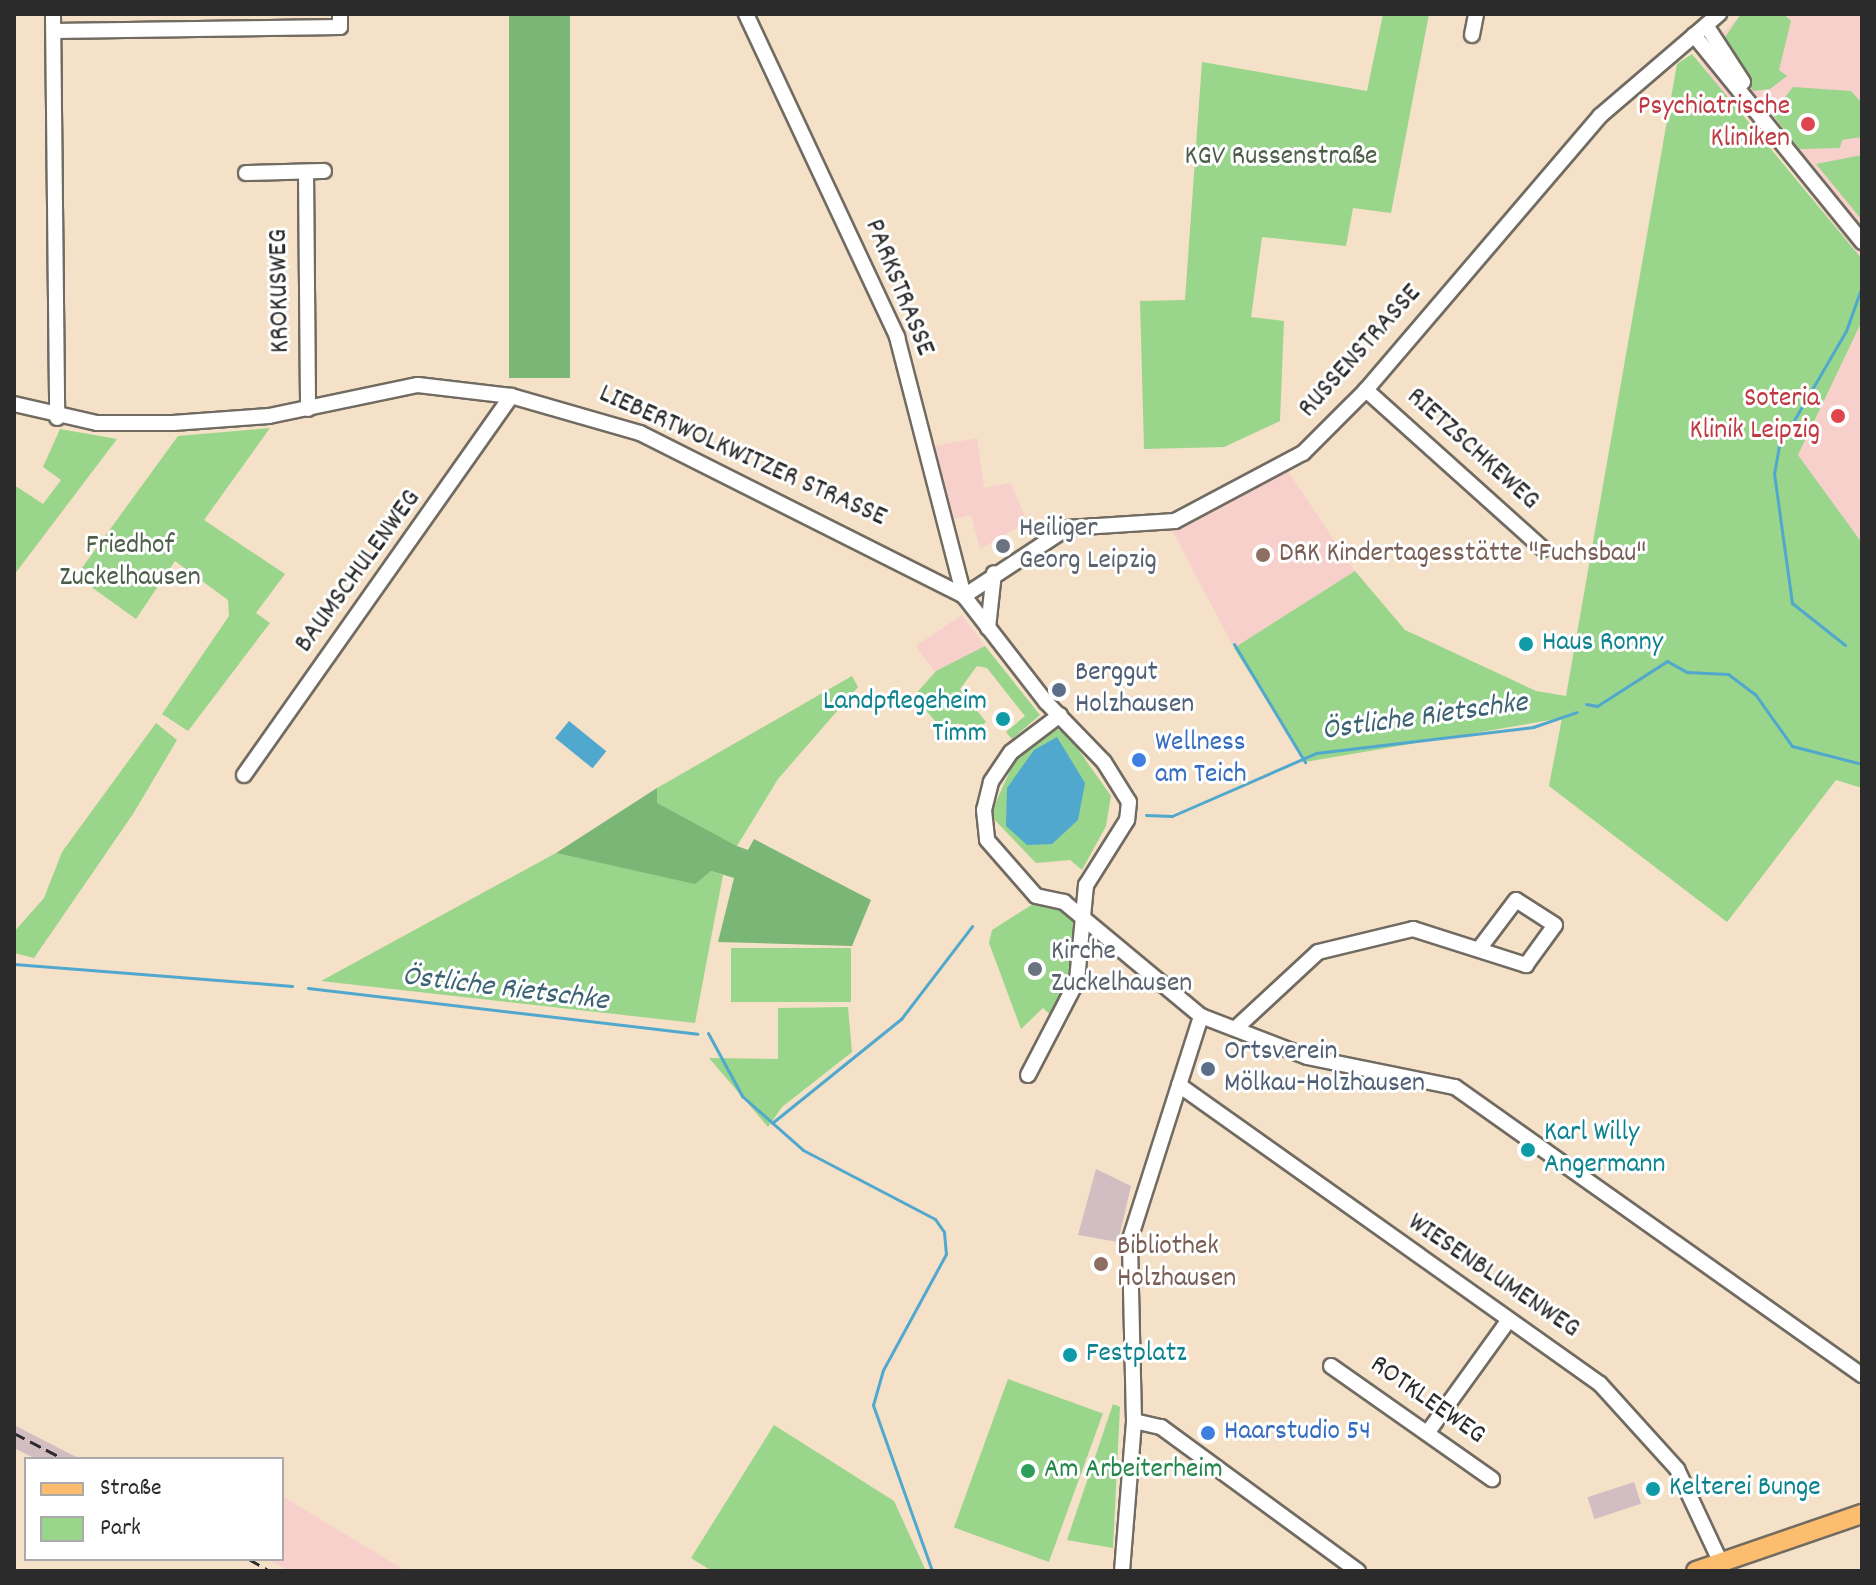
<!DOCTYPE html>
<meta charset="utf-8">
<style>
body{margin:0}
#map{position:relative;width:1876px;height:1585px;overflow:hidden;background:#f4e1c7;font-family:Dekko,sans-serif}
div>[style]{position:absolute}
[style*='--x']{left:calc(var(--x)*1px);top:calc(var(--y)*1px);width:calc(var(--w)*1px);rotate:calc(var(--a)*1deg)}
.built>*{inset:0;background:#f7d0cb}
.industrial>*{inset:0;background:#d2bec2;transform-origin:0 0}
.green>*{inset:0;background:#99d58a;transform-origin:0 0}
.forest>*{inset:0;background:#7ab676;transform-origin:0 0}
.water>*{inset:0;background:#51a8ce;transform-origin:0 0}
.stream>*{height:3px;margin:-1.5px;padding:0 1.5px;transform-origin:1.5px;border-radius:1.5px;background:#51a8ce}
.roads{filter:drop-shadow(2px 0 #716b62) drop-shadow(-2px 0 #716b62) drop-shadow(0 2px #716b62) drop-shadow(0 -2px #716b62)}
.minor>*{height:14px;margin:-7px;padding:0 7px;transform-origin:7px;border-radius:7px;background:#fff}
.major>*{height:18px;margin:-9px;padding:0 9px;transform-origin:9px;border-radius:9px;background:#fcbd6f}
.rail>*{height:3px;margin-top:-1.5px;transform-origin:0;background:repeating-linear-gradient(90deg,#2b2b2b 0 12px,transparent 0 18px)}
.dots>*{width:22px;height:22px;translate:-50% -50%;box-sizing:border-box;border:4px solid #fff;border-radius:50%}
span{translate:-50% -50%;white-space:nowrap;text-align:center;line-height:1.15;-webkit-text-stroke:6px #fff;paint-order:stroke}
.health-label{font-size:28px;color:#be3a42}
.right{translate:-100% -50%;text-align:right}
.park-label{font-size:28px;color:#4c5e48}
.street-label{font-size:28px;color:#2b2b2b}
.worship-label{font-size:28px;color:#5b616d}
.left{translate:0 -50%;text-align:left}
.education-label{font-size:28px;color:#785e54}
.culture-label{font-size:28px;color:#0d838f}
.service-label{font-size:28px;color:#4e5e75}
.shop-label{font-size:28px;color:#366cbe}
.leisure-label{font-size:28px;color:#27864d}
.water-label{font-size:30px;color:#3c6374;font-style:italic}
.frame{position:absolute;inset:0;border:16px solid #2b2b2b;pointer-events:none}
.legend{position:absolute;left:24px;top:1457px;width:260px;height:104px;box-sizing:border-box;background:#fff;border:2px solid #aaa;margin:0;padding:10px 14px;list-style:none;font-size:24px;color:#2b2b2b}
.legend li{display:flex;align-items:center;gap:16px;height:40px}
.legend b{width:40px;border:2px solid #aaa}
</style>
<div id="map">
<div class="built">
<div style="clip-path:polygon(1741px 14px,1862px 14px,1862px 259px,1739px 105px,1723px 98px,1699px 58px)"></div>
<div style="clip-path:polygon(1862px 321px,1862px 543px,1798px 455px)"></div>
<div style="clip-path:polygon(977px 438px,984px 488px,1011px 483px,1027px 522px,980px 549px,971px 515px,954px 519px,935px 446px)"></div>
<div style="clip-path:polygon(1287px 470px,1355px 571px,1234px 648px,1172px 530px)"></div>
<div style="clip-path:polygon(962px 615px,985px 646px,936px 673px,916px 646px)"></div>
<div style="clip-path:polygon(282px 1496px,406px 1571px,289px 1571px,268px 1559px,282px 1559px)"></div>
</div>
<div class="industrial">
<div style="clip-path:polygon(1096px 1169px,1131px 1186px,1118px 1242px,1078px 1235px)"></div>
<div style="clip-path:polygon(14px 1425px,80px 1459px,36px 1459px,14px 1448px)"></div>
<div style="left:1634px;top:1482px;width:23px;height:49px;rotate:72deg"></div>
</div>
<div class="green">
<div style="clip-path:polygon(1383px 14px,1429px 14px,1391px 213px,1353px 208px,1346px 246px,1262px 237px,1251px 317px,1284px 321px,1280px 421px,1224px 447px,1144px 449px,1140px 301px,1185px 300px,1202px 62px,1367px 91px)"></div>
<div style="clip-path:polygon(1741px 14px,1784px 14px,1791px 21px,1779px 70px,1787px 76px,1770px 89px,1753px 91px,1723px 40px)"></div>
<div style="clip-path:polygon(1692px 54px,1862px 259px,1862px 321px,1798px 455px,1862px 543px,1862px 788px,1836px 780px,1727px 922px,1549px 786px,1562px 718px,1305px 762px,1234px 648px,1355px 571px,1405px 630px,1536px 691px,1566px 696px,1677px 64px)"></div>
<div style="clip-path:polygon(1793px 87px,1851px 91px,1862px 103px,1862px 137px,1842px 140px,1840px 148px,1799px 149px,1772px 114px)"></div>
<div style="clip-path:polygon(1862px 155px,1862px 220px,1816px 164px)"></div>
<div style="clip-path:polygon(270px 428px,204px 520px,285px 574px,256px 613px,270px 623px,188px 731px,162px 714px,229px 616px,228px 600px,175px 561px,136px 619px,76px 576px,178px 436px)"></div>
<div style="clip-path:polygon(60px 429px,117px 439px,14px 575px,14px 485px,43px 504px,61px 480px,43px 467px)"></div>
<div style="clip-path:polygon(985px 646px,1040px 715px,1012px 739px,1006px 732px,1025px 716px,987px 668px,977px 666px,960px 689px,986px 722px,970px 735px,958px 723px,946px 734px,914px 696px,936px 671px)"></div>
<div style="clip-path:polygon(852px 676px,858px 687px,778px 779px,737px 846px,656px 803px,657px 788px)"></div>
<div style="clip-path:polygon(156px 723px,177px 740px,133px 814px,34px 958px,14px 953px,14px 932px,44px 898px,62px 852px)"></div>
<div style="clip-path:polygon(1053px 727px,1068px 735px,1111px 796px,1106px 826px,1082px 870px,1070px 860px,1036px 863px,990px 815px,1015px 760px)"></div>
<div style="clip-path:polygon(556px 853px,695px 883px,711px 871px,723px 875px,695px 1023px,321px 981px)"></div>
<div style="clip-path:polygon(1038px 901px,1075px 917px,1083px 936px,1055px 1019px,1043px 1008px,1021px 1029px,989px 943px,992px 930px)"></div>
<div style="left:731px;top:948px;width:120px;height:54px"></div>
<div style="clip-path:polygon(848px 1007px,852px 1052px,782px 1107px,768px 1127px,709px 1058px,778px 1059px,778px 1008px)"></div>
<div style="left:1008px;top:1379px;width:101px;height:158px;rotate:20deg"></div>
<div style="clip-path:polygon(1113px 1404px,1120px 1407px,1113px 1548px,1067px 1540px)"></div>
<div style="clip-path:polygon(774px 1425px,894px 1501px,926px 1571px,712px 1571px,691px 1558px)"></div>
</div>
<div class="forest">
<div style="left:509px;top:14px;width:61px;height:364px"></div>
<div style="clip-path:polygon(657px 788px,657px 803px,737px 846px,748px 850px,754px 839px,871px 900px,852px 946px,718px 942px,734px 878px,711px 871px,695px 884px,556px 853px)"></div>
</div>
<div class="water">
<div style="left:569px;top:721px;width:48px;height:22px;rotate:39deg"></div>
<div style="clip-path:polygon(1057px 737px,1085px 783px,1078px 820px,1052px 844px,1027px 845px,1006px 826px,1007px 788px,1034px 750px)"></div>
</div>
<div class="stream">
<div style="--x:1234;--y:644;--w:138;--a:59"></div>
<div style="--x:1845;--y:645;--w:68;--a:-141.6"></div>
<div style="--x:1792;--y:603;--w:130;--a:-97.9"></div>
<div style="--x:1774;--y:474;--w:28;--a:-80"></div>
<div style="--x:1779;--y:446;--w:133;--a:-59.8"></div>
<div style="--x:1846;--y:331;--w:48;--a:-70.4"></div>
<div style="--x:1586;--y:704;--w:11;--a:10"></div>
<div style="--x:1597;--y:706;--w:83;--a:-32.7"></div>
<div style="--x:1667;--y:661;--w:23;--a:29"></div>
<div style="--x:1687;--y:672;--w:41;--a:2.8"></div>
<div style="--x:1728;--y:674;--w:34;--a:37"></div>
<div style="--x:1755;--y:694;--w:64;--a:54.6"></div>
<div style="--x:1792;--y:746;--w:72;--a:14.4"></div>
<div style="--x:1146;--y:815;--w:26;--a:2"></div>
<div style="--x:1172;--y:816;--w:157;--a:-23.6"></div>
<div style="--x:1316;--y:753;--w:219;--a:-6.8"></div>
<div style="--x:1533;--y:727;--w:46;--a:-18.8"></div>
<div style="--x:14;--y:964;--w:279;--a:4.5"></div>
<div style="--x:308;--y:988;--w:392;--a:6.7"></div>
<div style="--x:708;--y:1033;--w:72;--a:61.6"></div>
<div style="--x:742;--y:1096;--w:81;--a:41.5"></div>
<div style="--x:803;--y:1150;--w:149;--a:27.6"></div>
<div style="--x:935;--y:1219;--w:16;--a:55"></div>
<div style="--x:944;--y:1232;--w:22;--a:85"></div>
<div style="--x:946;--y:1254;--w:132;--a:118.5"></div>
<div style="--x:883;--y:1370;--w:36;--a:106"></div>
<div style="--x:873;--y:1405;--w:176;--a:70.4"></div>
<div style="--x:772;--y:1123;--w:166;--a:-38.9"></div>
<div style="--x:901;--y:1019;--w:117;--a:-52.6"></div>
</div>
<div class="roads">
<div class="minor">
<div style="--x:53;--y:14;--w:404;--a:89.4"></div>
<div style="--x:746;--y:14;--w:357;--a:64.9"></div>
<div style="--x:897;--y:337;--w:268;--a:75.5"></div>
<div style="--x:964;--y:596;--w:134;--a:52.3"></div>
<div style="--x:1046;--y:702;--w:83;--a:46"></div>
<div style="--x:1104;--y:762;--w:47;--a:58"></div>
<div style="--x:1129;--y:802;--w:18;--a:96"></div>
<div style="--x:1127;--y:820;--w:77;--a:122.2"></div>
<div style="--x:1086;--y:885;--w:96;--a:95.4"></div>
<div style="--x:1077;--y:981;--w:106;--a:117.5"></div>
<div style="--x:1706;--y:25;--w:68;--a:57"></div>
<div style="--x:54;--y:31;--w:286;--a:-0.8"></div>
<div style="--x:340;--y:27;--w:13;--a:-90"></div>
<div style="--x:1472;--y:35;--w:21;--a:-79"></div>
<div style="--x:1694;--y:35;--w:267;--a:50.9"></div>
<div style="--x:306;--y:172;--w:237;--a:89.5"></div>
<div style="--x:246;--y:173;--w:78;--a:-1.5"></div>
<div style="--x:1366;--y:390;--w:238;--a:41.9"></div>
<div style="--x:14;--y:404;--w:85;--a:12.9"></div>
<div style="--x:97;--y:423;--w:76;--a:0"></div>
<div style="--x:173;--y:423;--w:96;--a:-4.2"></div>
<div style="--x:269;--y:416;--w:152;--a:-11.8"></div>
<div style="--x:418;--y:385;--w:94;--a:6.7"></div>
<div style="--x:511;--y:396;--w:134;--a:16"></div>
<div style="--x:640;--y:433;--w:363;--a:26.7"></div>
<div style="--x:964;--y:596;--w:123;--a:-33.4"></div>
<div style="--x:1067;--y:528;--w:108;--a:-3.7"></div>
<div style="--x:1175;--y:521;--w:145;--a:-28"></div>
<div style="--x:1303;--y:453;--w:89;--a:-45"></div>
<div style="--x:1366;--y:390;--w:360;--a:-49.5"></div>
<div style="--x:1600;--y:116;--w:157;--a:-40.6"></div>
<div style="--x:988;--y:628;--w:55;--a:-83.8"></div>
<div style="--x:1060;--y:715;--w:61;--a:142.9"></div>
<div style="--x:1011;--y:752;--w:36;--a:124"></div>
<div style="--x:991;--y:782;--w:29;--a:104"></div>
<div style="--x:984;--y:810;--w:30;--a:84"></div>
<div style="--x:987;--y:840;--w:74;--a:48.8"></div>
<div style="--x:1036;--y:896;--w:29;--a:12"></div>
<div style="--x:1064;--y:902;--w:178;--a:39.8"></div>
<div style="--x:1201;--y:1016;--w:114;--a:21.1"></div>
<div style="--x:1307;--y:1057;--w:151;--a:11.5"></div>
<div style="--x:1455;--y:1087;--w:499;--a:35.3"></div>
<div style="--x:244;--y:775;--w:464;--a:-54.8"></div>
<div style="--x:1236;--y:1028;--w:112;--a:-42.8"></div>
<div style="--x:1318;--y:952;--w:98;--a:-13.6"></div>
<div style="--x:1413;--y:929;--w:119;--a:17.7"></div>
<div style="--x:1526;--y:965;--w:49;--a:-54.1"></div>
<div style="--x:1555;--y:925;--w:46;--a:-147.3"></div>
<div style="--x:1516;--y:900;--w:61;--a:127.1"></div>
<div style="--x:1179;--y:1085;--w:516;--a:35.38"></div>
<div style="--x:1600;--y:1384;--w:115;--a:47.8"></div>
<div style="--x:1677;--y:1469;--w:104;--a:64.9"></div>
<div style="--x:1331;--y:1366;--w:197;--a:35.1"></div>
<div style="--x:1134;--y:1421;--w:28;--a:13"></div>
<div style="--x:1161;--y:1427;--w:244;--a:36.2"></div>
<div style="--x:1428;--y:1432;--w:137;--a:-54.2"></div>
<div style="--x:1122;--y:1571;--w:150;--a:-85.4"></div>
<div style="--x:1134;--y:1421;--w:182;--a:-91.3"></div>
<div style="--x:1130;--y:1239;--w:234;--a:-72.3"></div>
</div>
<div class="major">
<div style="--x:1696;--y:1571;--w:176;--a:-19"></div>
</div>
</div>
<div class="rail">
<div style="--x:14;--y:1433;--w:56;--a:27.5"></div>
<div style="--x:249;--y:1559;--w:24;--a:30"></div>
</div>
<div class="dots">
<div style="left:1808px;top:124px;background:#e0444e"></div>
<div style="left:1838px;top:416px;background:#e0444e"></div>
<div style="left:1003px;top:546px;background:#6b7280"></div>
<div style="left:1263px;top:555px;background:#8d6e63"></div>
<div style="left:1526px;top:644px;background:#0f9aa8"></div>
<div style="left:1059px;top:690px;background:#5c6f8a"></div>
<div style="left:1003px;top:719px;background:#0f9aa8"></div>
<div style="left:1139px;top:760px;background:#3f7fe0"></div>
<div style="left:1035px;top:969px;background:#6b7280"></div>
<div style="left:1208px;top:1069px;background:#5c6f8a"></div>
<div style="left:1528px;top:1150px;background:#0f9aa8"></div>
<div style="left:1101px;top:1264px;background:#8d6e63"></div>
<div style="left:1070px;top:1355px;background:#0f9aa8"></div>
<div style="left:1208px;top:1433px;background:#3f7fe0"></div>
<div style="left:1028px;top:1471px;background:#2e9e5b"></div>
<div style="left:1653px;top:1489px;background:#0f9aa8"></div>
</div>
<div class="health-label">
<span class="right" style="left:1790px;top:124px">Psychiatrische<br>Kliniken</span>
<span class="right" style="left:1820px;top:416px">Soteria<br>Klinik Leipzig</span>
</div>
<div class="park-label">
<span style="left:1281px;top:158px">KGV Russenstraße</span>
<span style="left:130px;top:563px">Friedhof<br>Zuckelhausen</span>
</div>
<div class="street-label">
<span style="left:898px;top:288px;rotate:68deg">PARKSTRASSE</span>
<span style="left:281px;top:291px;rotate:-91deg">KROKUSWEG</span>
<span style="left:1361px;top:352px;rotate:-48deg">RUSSENSTRASSE</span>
<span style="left:1472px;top:450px;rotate:42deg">RIETZSCHKEWEG</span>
<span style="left:742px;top:457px;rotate:24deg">LIEBERTWOLKWITZER STRASSE</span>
<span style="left:359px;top:572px;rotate:-54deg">BAUMSCHULENWEG</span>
<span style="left:1493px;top:1277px;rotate:34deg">WIESENBLUMENWEG</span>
<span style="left:1427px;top:1401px;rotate:35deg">ROTKLEEWEG</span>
</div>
<div class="worship-label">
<span class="left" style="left:1019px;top:546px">Heiliger<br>Georg Leipzig</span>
<span class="left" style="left:1051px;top:969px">Kirche<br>Zuckelhausen</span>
</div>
<div class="education-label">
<span class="left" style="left:1279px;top:555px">DRK Kindertagesstätte "Fuchsbau"</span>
<span class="left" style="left:1117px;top:1264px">Bibliothek<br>Holzhausen</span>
</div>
<div class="culture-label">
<span class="left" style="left:1542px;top:644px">Haus Ronny</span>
<span class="right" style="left:987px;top:719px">Landpflegeheim<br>Timm</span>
<span class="left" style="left:1544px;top:1150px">Karl Willy<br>Angermann</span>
<span class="left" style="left:1086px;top:1355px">Festplatz</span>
<span class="left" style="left:1669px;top:1489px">Kelterei Bunge</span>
</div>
<div class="service-label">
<span class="left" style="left:1075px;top:690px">Berggut<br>Holzhausen</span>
<span class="left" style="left:1224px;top:1069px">Ortsverein<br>Mölkau-Holzhausen</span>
</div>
<div class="shop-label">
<span class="left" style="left:1155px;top:760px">Wellness<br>am Teich</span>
<span class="left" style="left:1224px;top:1433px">Haarstudio 54</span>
</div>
<div class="leisure-label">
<span class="left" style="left:1044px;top:1471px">Am Arbeiterheim</span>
</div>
<div class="water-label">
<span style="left:1425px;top:719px;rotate:-8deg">Östliche Rietschke</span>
<span style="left:505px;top:991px;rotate:7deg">Östliche Rietschke</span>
</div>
<div class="frame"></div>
<ul class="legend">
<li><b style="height:10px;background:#fcbd6f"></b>Straße</li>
<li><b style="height:22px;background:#99d58a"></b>Park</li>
</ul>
</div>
